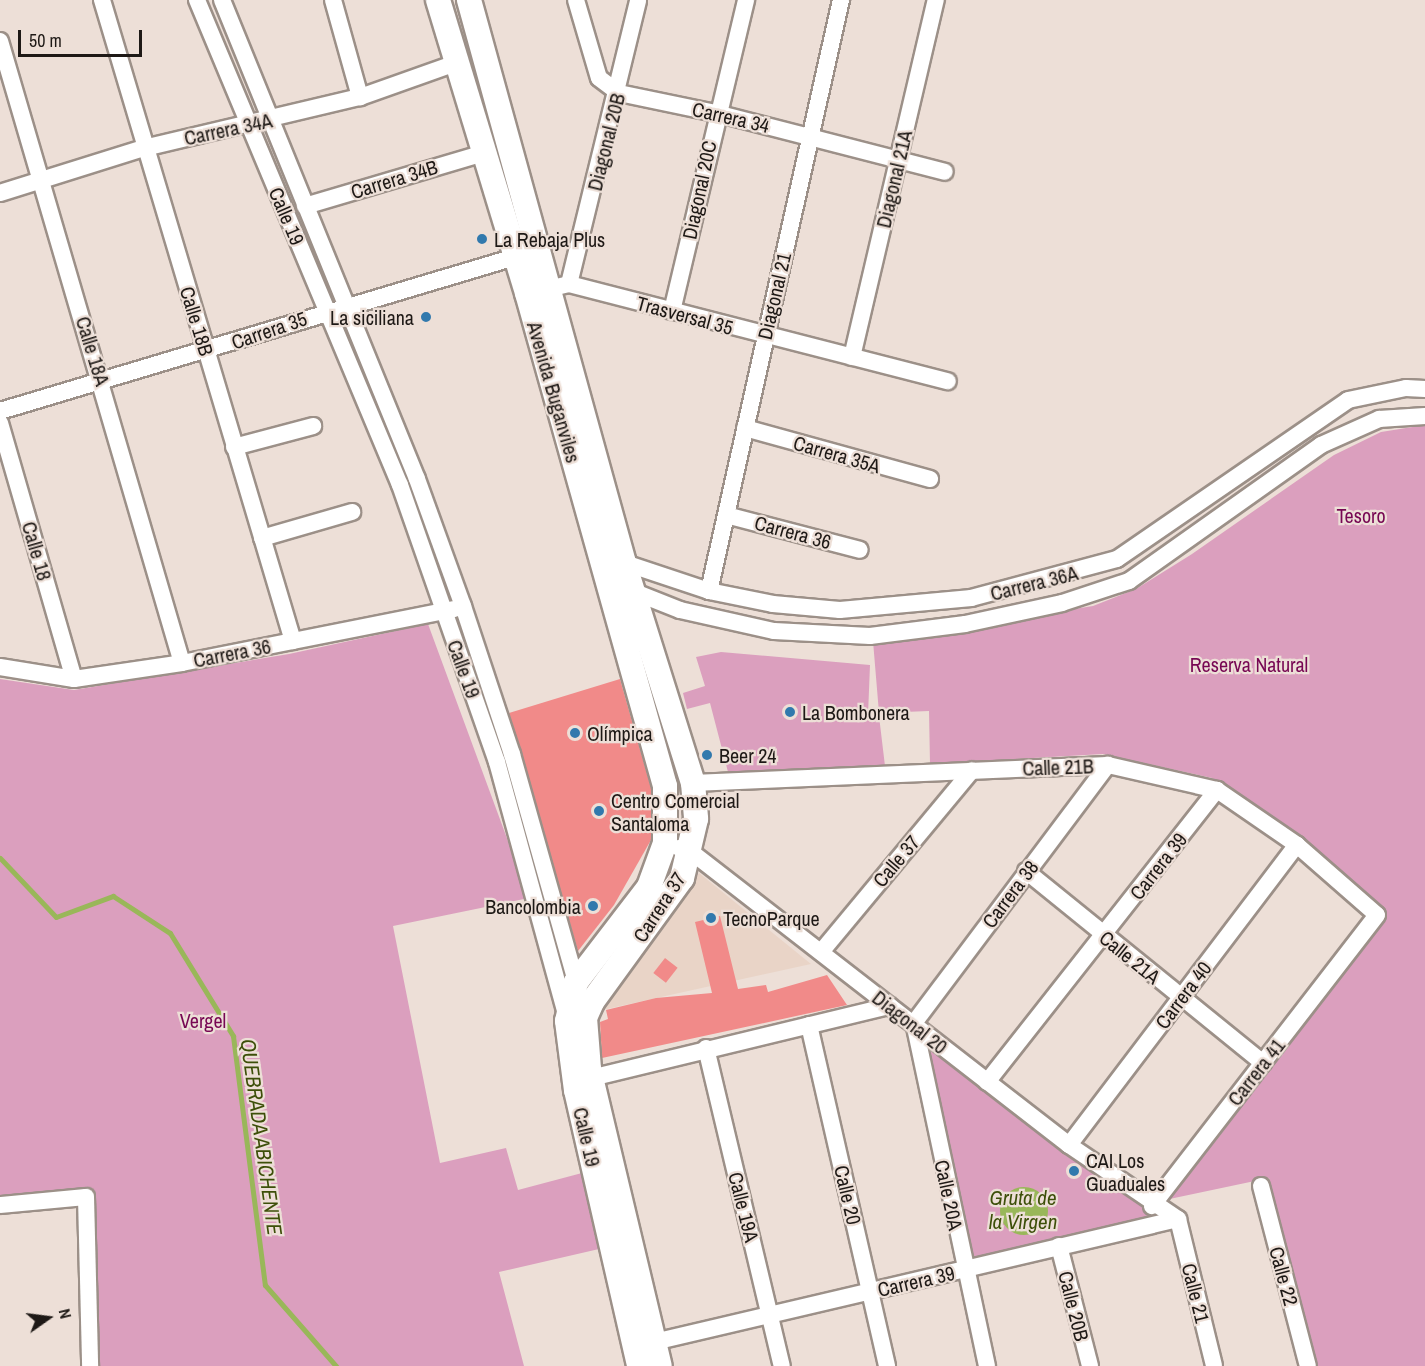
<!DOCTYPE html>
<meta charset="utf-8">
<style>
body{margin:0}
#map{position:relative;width:1425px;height:1366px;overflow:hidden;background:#eddfd7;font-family:"Archivo Narrow",sans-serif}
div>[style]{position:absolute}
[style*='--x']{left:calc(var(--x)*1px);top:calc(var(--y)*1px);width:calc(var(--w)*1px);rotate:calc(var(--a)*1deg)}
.built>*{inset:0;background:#e9d4c7}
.green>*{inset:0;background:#db9fbe}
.water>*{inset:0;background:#99b759}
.round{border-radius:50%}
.stream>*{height:5px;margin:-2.5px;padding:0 2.5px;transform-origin:2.5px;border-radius:2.5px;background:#99b759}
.building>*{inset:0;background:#f18a89;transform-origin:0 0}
.roads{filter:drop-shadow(2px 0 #9c9088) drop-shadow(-2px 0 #9c9088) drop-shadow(0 2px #9c9088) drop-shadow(0 -2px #9c9088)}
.street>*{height:16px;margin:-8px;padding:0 8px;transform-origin:8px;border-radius:8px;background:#fff}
.secondary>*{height:24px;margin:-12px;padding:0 12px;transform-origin:12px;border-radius:12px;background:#fff}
.dots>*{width:16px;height:16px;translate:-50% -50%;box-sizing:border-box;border:3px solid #eddfd7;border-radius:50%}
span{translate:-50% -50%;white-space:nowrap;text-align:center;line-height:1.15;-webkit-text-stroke:4.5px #eddfd7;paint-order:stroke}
.street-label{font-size:20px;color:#1e1916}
.poi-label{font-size:20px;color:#1e1916}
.left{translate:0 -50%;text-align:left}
.right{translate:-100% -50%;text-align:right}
.park-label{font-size:20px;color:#770753}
.water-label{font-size:21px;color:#3d4f09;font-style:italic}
.north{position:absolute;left:18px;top:1288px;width:60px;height:60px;-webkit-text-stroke:4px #eddfd7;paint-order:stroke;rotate:76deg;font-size:16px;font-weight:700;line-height:24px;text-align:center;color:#1e1916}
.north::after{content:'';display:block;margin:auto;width:21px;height:27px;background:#1e1916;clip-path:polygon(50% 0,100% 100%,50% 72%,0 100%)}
.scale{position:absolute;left:18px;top:30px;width:124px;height:27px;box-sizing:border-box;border:3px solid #1e1916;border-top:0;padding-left:8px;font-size:18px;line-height:21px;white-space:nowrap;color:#1e1916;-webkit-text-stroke:4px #eddfd7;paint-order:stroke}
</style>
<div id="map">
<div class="built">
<div style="clip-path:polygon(699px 873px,811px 964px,602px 1010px)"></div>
</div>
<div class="green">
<div style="clip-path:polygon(1425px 425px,1425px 1366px,1317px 1366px,1269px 1178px,1160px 1201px,1387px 917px,1297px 840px,1212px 778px,1103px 754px,930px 764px,929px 711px,879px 713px,873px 641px,1093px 606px,1136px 589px,1192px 554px,1334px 455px,1381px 432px)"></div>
<div style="clip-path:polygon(428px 624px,529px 898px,393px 926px,440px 1163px,506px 1148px,518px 1190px,582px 1173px,599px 1249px,499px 1272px,524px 1366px,95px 1366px,90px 1195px,0 1197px,0 679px,74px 690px,289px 654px)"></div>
<div style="clip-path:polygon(721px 652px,870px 665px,868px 715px,879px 716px,885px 766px,728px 772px,710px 703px,687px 709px,683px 693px,705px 686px,696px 657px)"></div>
<div style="clip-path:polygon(928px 1046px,1047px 1138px,1158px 1217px,972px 1262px)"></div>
</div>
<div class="water">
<div class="round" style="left:1000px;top:1187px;width:48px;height:48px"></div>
</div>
<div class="stream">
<div style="--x:0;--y:858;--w:81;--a:46.5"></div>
<div style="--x:56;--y:917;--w:61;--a:-20.2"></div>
<div style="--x:113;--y:896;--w:68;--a:33"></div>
<div style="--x:170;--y:933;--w:121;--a:58.5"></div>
<div style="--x:233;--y:1036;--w:251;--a:82.7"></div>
<div style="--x:265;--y:1285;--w:108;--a:48.8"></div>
</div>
<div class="building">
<div style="clip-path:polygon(620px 679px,651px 788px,651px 840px,614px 905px,578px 951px,509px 713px)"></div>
<div style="clip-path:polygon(720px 916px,738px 989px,766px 985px,768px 992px,827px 975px,847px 1005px,602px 1058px,600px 1022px,608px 1019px,606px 1010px,656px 998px,712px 993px,695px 922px)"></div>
<div style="left:665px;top:958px;width:16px;height:19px;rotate:38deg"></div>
</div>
<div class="roads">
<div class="street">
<div style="--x:102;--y:0;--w:669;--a:73.41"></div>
<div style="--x:197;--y:0;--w:526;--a:67.29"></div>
<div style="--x:400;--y:485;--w:293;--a:70.7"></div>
<div style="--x:497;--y:762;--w:262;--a:74.7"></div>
<div style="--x:222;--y:0;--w:517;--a:67.85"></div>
<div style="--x:417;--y:479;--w:135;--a:70.1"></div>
<div style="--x:463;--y:606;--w:156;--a:71.7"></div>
<div style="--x:512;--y:754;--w:237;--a:74.3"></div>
<div style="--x:333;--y:0;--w:101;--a:74.4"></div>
<div style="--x:576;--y:0;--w:81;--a:73.6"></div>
<div style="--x:599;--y:78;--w:25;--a:37"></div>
<div style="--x:619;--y:93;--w:99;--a:11.7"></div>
<div style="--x:716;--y:113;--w:236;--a:14.4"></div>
<div style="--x:0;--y:41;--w:648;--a:73.69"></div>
<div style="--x:0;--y:193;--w:151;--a:-17.4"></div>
<div style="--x:144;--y:148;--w:222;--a:-13.3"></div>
<div style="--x:360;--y:97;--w:102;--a:-19.5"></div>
<div style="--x:305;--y:206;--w:187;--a:-16.5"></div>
<div style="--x:569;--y:284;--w:292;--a:-76.3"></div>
<div style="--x:539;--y:291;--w:31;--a:-13"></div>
<div style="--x:569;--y:284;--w:391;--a:14.4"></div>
<div style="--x:672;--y:311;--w:320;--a:-76.6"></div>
<div style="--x:852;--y:357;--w:367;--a:-76.8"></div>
<div style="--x:0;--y:411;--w:548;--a:-16.65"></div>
<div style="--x:0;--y:423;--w:266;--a:73.9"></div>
<div style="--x:745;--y:428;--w:192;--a:15.4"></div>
<div style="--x:234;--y:447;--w:82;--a:-14.9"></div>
<div style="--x:726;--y:515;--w:138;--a:14.6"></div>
<div style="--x:262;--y:538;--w:94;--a:-16.1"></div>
<div style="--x:619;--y:561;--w:95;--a:18.4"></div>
<div style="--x:709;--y:591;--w:65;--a:11.5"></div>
<div style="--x:773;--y:604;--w:67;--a:5.1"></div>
<div style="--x:840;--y:610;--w:132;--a:-5.2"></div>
<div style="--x:971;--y:598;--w:151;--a:-15"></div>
<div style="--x:1117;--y:559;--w:280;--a:-34.5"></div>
<div style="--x:1348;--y:400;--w:59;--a:-11.7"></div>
<div style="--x:1406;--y:388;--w:19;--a:3"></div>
<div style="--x:627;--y:589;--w:57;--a:21.6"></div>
<div style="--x:680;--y:610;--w:96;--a:12.6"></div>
<div style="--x:774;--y:631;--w:96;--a:3"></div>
<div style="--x:870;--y:636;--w:96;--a:-7.2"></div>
<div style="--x:965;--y:624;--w:99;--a:-12.2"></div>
<div style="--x:1062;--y:603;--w:71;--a:-18.2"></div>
<div style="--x:1129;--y:581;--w:235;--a:-35.3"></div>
<div style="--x:1321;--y:445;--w:64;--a:-24.1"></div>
<div style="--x:1379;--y:419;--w:46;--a:-3.7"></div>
<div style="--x:709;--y:591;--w:606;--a:-77.41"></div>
<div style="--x:0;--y:667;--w:75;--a:9.2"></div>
<div style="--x:74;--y:679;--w:109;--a:-8.4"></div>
<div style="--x:182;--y:663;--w:277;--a:-11.2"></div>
<div style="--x:693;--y:783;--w:415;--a:-2.5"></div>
<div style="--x:1108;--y:765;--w:112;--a:12.9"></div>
<div style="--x:1217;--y:790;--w:97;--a:34.5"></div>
<div style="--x:1297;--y:845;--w:106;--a:41.2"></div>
<div style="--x:1377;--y:915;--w:368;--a:127.7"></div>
<div style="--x:679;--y:848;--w:11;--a:15"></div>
<div style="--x:690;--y:851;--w:480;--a:37.8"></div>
<div style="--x:1069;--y:1145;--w:132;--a:34.2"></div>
<div style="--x:1026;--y:871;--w:305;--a:39"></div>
<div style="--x:821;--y:952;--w:236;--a:-50.3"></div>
<div style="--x:809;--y:1025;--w:350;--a:77.1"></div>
<div style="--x:706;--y:1048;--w:327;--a:76.6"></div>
<div style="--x:591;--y:1078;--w:307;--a:-13.6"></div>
<div style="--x:987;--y:1082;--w:372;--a:-51.8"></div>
<div style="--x:1069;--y:1145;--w:377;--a:-52.8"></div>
<div style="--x:1261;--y:1186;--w:186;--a:75.4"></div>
<div style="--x:0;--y:1205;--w:86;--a:-5.3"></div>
<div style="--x:86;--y:1197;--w:169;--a:88.6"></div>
<div style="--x:1178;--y:1219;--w:151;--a:76.2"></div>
<div style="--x:1059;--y:1246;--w:124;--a:75.5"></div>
<div style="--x:654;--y:1342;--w:538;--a:-13.21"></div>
<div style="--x:987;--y:1366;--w:351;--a:-102"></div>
<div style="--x:914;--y:1023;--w:323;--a:-53.1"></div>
</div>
<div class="secondary">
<div style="--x:438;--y:0;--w:306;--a:73.1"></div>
<div style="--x:527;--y:293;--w:512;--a:74.36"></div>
<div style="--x:665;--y:786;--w:57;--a:90"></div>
<div style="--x:665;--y:843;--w:47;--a:110"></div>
<div style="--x:649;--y:887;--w:120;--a:127.5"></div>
<div style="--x:576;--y:982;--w:40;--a:103"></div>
<div style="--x:567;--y:1021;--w:70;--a:82.6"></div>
<div style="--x:576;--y:1090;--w:283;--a:77.1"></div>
<div style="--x:469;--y:0;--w:584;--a:74.61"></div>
<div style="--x:624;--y:563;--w:231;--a:72.6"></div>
<div style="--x:693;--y:783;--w:36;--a:85"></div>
<div style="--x:696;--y:819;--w:61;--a:103.3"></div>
<div style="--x:682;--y:878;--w:153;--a:126"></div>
<div style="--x:592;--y:1002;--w:17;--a:114"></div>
<div style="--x:585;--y:1018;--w:51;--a:85.5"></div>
<div style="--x:589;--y:1069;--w:305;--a:76.6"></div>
</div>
</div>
<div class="dots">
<div style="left:482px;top:239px;background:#3179ad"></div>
<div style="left:426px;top:317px;background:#3179ad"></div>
<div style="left:790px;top:712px;background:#3179ad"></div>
<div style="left:575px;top:733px;background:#3179ad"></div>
<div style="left:707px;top:755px;background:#3179ad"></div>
<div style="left:599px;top:811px;background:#3179ad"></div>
<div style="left:593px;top:906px;background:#3179ad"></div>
<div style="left:711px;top:918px;background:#3179ad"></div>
<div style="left:1074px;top:1171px;background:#3179ad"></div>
</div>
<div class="street-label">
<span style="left:731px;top:117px;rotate:13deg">Carrera 34</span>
<span style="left:228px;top:129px;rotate:-12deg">Carrera 34A</span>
<span style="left:606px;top:142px;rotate:-76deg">Diagonal 20B</span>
<span style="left:394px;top:179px;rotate:-17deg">Carrera 34B</span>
<span style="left:894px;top:179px;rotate:-77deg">Diagonal 21A</span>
<span style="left:699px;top:190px;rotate:-78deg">Diagonal 20C</span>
<span style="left:287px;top:216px;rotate:67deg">Calle 19</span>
<span style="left:774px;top:296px;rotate:-77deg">Diagonal 21</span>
<span style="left:685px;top:315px;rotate:15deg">Trasversal 35</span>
<span style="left:197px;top:321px;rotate:73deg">Calle 18B</span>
<span style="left:269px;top:330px;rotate:-19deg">Carrera 35</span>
<span style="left:93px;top:351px;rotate:73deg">Calle 18A</span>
<span style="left:554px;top:392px;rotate:74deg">Avenida Buganviles</span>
<span style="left:837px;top:454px;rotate:16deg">Carrera 35A</span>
<span style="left:793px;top:532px;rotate:15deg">Carrera 36</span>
<span style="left:37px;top:551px;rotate:74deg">Calle 18</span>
<span style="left:1034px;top:583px;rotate:-14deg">Carrera 36A</span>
<span style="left:232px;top:653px;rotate:-11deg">Carrera 36</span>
<span style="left:464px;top:669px;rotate:70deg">Calle 19</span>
<span style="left:1058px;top:767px;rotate:-2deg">Calle 21B</span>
<span style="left:896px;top:861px;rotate:-50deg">Calle 37</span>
<span style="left:1158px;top:866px;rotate:-52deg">Carrera 39</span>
<span style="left:1010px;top:894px;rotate:-53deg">Carrera 38</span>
<span style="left:659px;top:907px;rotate:-57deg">Carrera 37</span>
<span style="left:1130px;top:957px;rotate:39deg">Calle 21A</span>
<span style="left:1183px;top:995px;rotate:-53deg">Carrera 40</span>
<span style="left:910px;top:1022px;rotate:38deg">Diagonal 20</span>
<span style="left:1256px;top:1072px;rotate:-52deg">Carrera 41</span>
<span style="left:587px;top:1137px;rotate:77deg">Calle 19</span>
<span style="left:848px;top:1195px;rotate:77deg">Calle 20</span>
<span style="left:949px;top:1195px;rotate:78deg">Calle 20A</span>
<span style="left:744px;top:1207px;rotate:76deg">Calle 19A</span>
<span style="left:1284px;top:1276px;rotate:75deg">Calle 22</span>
<span style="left:916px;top:1281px;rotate:-13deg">Carrera 39</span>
<span style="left:1196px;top:1293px;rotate:76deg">Calle 21</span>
<span style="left:1074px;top:1306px;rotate:76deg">Calle 20B</span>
</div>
<div class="poi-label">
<span class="left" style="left:494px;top:239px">La Rebaja Plus</span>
<span class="right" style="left:414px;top:317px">La siciliana</span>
<span class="left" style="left:802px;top:712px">La Bombonera</span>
<span class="left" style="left:587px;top:733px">Olímpica</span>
<span class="left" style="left:719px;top:755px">Beer 24</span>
<span class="left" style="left:611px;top:812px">Centro Comercial<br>Santaloma</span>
<span class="right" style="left:581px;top:906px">Bancolombia</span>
<span class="left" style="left:723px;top:918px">TecnoParque</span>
<span class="left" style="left:1086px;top:1172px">CAI Los<br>Guaduales</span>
</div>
<div class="park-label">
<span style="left:1361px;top:515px">Tesoro</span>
<span style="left:1249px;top:664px">Reserva Natural</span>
<span style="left:203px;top:1020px">Vergel</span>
</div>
<div class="water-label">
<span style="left:261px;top:1137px;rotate:82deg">QUEBRADA ABICHENTE</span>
<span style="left:1023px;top:1210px">Gruta de<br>la Virgen</span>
</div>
<div class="north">N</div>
<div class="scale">50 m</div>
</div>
